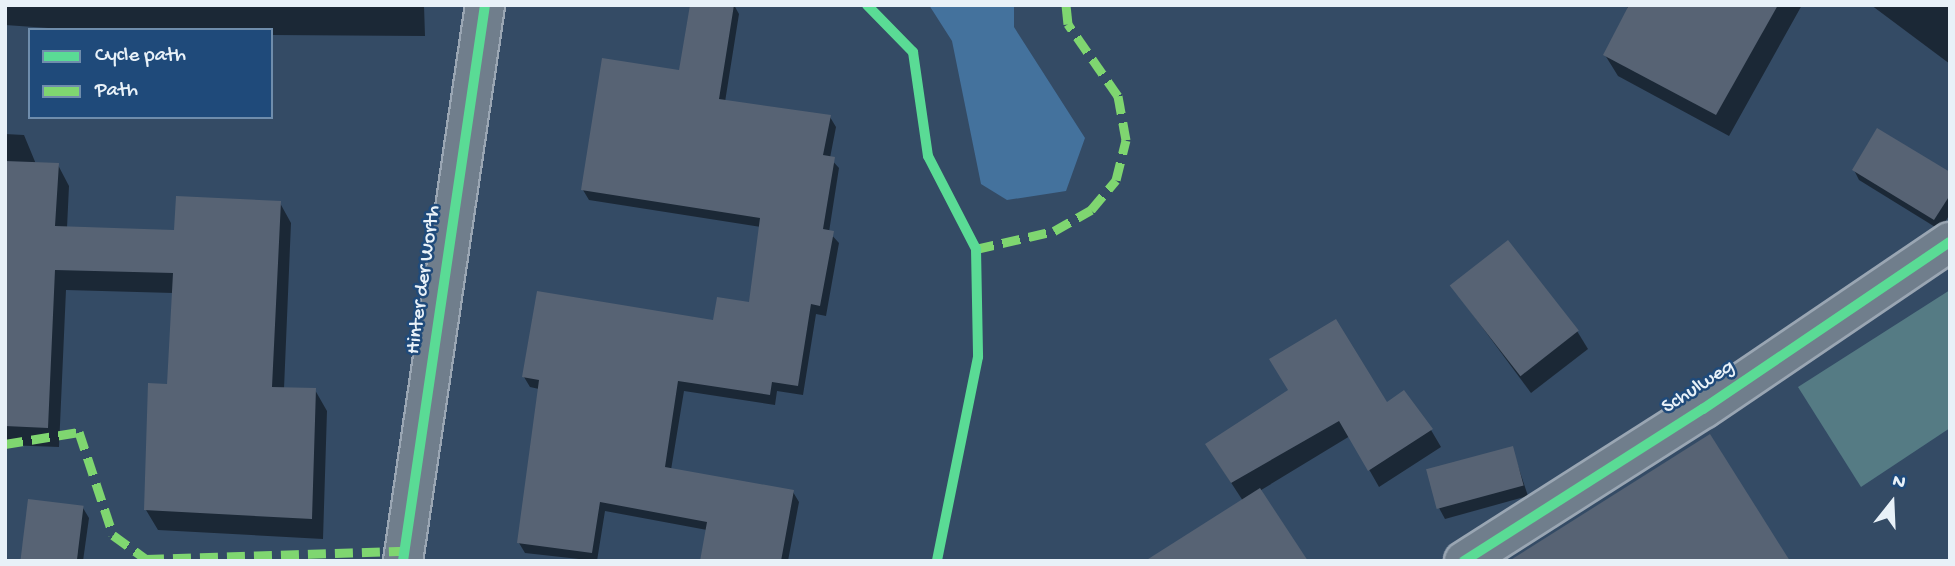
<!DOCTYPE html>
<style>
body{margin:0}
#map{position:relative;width:1955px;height:566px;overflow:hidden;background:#344b65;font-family:"Gochi Hand",sans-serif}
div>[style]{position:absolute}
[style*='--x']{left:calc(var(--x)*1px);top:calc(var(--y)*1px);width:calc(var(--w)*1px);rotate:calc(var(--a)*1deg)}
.green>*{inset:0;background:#557b84}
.water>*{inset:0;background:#44729d}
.shadow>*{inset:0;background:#0007}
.building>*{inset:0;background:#576374;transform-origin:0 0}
.roads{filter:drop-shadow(2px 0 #9aa6b3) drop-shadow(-2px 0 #9aa6b3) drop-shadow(0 2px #9aa6b3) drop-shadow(0 -2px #9aa6b3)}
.street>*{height:38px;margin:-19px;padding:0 19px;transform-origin:19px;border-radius:19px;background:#707e8c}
.quiet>*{height:9px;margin-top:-4.5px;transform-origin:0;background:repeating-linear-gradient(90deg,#7fd670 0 18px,transparent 0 27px)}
.cycleway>*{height:10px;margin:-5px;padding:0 5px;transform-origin:5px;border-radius:5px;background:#5adb95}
span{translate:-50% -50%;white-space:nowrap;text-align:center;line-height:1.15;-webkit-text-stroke:5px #1f4a7a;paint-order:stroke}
.street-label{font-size:21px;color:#e8f1f8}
.frame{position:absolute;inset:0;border:7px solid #e8f1f8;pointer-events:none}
.legend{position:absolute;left:28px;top:28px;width:245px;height:91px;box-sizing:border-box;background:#1f4a7a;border:2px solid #6f8dac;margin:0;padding:9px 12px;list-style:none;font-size:21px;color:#e8f1f8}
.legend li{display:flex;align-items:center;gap:14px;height:35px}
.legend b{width:35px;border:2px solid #6f8dac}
.north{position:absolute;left:1857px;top:468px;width:70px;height:70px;-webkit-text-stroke:5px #1f4a7a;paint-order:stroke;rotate:18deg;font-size:19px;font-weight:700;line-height:28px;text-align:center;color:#e8f1f8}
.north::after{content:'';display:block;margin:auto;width:24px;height:32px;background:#e8f1f8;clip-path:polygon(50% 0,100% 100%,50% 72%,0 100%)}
</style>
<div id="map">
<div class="green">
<div style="clip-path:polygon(1950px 290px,1950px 428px,1861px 487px,1798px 387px)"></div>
</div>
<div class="water">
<div style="clip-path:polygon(929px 5px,1014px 5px,1014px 27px,1085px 138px,1066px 191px,1007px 200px,981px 184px,952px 41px)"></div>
</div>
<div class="shadow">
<div style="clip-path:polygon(5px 5px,424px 5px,425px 36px,271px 35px,271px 30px,252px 28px,77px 30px,5px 25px)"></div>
<div style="clip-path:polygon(692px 5px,734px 5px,739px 14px,725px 102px,830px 117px,836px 127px,830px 158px,839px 168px,829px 232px,839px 243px,826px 316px,816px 314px,803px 395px,777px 391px,775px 405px,684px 391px,671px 470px,793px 492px,799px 502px,788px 561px,704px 561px,707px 530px,605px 511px,597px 561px,525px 553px,519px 543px,539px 389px,530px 387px,524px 377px,715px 322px,751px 304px,761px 227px,589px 200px,583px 190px,681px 72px)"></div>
<div style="clip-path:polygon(1626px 5px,1802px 5px,1729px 136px,1618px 76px,1605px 55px,1629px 10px)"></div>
<div style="clip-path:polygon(1871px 5px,1950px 5px,1950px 64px)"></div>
<div style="clip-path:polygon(5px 134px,24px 135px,36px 164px,58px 165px,69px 186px,67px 228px,176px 231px,280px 203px,291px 223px,284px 389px,315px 390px,327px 411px,323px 539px,158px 530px,146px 510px,169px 386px,173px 293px,66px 290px,59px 447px,5px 445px)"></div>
<div style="clip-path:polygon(1854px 170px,1950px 174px,1950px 214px,1940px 230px,1859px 180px)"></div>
<div style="clip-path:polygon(1451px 285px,1577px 331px,1588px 349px,1531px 393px)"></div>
<div style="clip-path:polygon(1386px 405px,1431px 430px,1441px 447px,1379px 487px,1350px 436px,1243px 501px,1217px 461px)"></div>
<div style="clip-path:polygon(1512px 448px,1528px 496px,1445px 519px,1439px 508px)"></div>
<div style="clip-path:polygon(83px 508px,89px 518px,83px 561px,22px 561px)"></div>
</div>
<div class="building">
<div style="clip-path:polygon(690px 5px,734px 5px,719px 99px,831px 115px,823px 155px,835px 157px,823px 229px,834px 231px,820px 306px,811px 304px,798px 386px,772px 382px,770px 395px,678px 381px,665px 467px,794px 490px,781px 561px,700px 561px,707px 522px,600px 502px,592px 553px,517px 543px,539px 380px,522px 377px,537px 291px,713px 320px,717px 297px,749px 302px,760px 218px,581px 190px,602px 58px,679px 70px)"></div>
<div style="clip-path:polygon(1629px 5px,1778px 5px,1716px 115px,1603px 55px)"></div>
<div style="clip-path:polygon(1877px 128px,1950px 172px,1950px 195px,1934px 220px,1852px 170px)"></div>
<div style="clip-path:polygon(5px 161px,59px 163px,55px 226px,174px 230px,176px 196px,281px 201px,272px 387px,316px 388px,312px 519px,144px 510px,148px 383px,167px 384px,173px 273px,55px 270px,48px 428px,5px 426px)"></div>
<div style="left:1508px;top:240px;width:115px;height:74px;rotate:52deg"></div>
<div style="clip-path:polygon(1336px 319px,1387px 402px,1404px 390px,1433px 429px,1368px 471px,1339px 421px,1231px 483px,1205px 444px,1288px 390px,1269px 359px)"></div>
<div style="clip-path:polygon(1710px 434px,1790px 561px,1509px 561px)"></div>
<div style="left:1513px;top:446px;width:41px;height:90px;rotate:75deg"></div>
<div style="clip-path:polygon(1260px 488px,1308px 561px,1145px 561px)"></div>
<div style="left:28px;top:499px;width:56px;height:63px;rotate:7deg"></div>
</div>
<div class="roads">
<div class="street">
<div style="--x:403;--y:561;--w:562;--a:-81.61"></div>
<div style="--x:1464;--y:561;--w:283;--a:-32.5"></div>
<div style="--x:1703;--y:409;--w:298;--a:-34.1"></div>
</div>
</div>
<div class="quiet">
<div style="--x:976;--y:249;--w:80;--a:-13"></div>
<div style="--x:1054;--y:231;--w:43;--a:-29.6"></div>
<div style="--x:1091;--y:210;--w:39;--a:-50"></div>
<div style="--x:1116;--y:180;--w:41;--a:-76"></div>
<div style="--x:1126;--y:140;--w:45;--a:-100.3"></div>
<div style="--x:1118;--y:96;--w:88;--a:-124.8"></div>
<div style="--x:1068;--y:24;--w:19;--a:-96"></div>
<div style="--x:5;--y:444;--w:75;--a:-9.2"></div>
<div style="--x:79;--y:432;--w:108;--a:71.7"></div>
<div style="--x:113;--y:535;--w:41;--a:36"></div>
<div style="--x:146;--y:559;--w:260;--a:-1.8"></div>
</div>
<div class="cycleway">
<div style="--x:867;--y:5;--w:66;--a:45.6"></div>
<div style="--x:913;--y:52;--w:105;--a:81.8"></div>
<div style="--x:928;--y:156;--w:105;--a:62.7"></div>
<div style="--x:976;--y:249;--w:108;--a:88.9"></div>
<div style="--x:978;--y:357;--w:208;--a:101.4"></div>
<div style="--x:403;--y:561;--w:562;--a:-81.61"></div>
<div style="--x:1464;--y:561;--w:283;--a:-32.5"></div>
<div style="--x:1703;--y:409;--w:298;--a:-34.1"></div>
</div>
<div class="street-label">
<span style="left:425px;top:280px;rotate:-82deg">Hinter der Worth</span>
<span style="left:1699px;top:388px;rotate:-33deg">Schulweg</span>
</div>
<div class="frame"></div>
<ul class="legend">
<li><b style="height:9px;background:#5adb95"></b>Cycle path</li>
<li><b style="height:9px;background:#7fd670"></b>Path</li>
</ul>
<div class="north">N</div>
</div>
